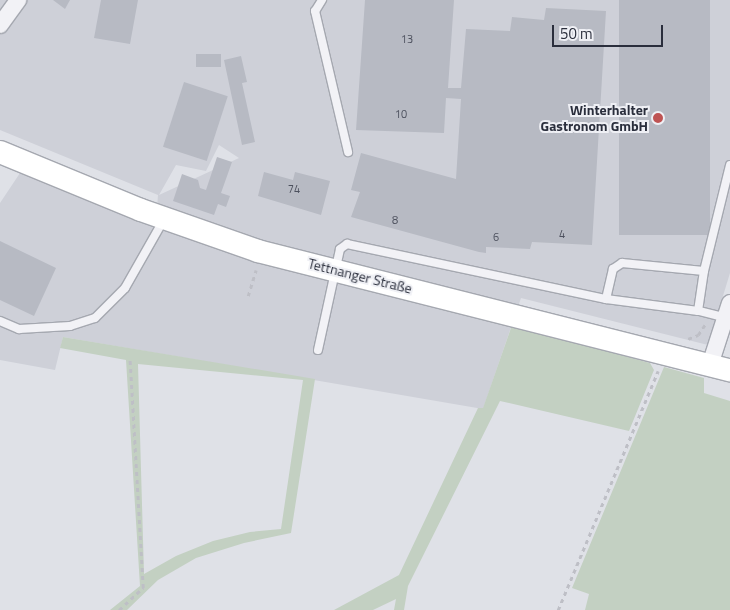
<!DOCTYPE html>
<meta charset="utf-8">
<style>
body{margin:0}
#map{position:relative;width:730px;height:610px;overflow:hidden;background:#dfe1e7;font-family:"Titillium Web",sans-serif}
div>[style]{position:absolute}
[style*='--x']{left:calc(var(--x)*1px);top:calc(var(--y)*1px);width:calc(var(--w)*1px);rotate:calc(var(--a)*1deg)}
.built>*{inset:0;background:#ced0d8}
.green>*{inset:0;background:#c3d0c2}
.building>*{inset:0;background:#b7bac3;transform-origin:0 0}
.path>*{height:2.5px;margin-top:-1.25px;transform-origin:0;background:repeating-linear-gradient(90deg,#bebfc6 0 4px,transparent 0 8px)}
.roads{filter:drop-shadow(1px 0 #a5a8b0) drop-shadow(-1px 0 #a5a8b0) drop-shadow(0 1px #a5a8b0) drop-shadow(0 -1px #a5a8b0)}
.service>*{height:8px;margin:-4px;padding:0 4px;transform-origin:4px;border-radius:4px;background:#f2f2f6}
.minor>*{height:16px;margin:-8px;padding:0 8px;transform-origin:8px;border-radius:8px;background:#f2f2f6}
.secondary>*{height:22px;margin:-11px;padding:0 11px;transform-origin:11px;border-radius:11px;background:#fff}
.dots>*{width:14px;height:14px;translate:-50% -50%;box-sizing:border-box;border:2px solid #eff0f5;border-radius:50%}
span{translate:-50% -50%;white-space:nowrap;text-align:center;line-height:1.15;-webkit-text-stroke:4px #eff0f5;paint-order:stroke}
.number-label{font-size:11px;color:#4d515e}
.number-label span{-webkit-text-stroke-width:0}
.poi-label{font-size:14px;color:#2a2e3c;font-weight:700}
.right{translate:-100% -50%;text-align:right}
.street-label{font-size:14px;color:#2a2e3c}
.scale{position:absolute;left:552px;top:25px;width:111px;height:22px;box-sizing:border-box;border:2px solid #2a2e3c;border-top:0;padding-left:6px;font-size:15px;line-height:18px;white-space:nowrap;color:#2a2e3c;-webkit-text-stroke:4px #eff0f5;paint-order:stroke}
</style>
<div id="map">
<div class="built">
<div style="clip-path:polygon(evenodd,0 0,730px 0,730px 273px,708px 345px,521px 298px,483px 409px,63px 337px,55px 370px,0 360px,0 203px,22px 170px,156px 222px,158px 195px,0 130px,0 0,219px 145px,239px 158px,159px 195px,176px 165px,206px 171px,219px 145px)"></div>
</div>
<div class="green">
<div style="clip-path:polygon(512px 325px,650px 363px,654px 370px,629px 431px,500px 401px,408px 586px,404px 610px,394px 610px,396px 599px,373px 610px,334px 610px,399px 575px,478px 408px,483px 408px)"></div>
<div style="clip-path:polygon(evenodd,63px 337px,315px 379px,291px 533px,244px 543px,196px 558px,158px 580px,127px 610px,110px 610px,140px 586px,126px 360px,60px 348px,63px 337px,138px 364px,303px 380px,281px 529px,250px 532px,213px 541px,176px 556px,144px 574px,138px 364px)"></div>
<div style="clip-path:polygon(664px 367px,704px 378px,704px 393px,730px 401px,730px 610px,585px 610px,589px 594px,572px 588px)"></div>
</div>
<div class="building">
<div style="clip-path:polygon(53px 0,70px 0,65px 9px)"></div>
<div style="clip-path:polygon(101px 0,138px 0,130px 44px,94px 38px)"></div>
<div style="clip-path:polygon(365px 0,454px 0,448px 88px,461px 88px,466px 29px,510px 31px,512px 17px,544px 20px,546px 8px,606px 11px,592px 245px,532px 242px,530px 249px,486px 247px,486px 253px,479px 252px,351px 217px,360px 192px,351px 190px,361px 153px,456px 179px,461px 99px,446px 98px,444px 133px,356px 130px)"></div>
<div style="left:619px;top:0;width:91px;height:235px"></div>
<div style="left:221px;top:54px;width:13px;height:25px;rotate:90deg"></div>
<div style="clip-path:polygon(241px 56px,247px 82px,242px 83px,255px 142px,242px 145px,224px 60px)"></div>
<div style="left:184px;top:82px;width:46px;height:68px;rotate:18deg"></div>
<div style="clip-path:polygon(217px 157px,232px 162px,221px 193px,230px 196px,226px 207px,218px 204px,214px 215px,173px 201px,182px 174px,198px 180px,200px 188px,206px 190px)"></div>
<div style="clip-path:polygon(264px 172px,293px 180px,295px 172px,330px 181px,321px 215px,258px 196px)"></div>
<div style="clip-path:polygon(0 241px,56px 268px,34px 316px,0 300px)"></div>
</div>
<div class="path">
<div style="--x:248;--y:296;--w:27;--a:-73"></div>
<div style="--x:688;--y:339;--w:11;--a:-22"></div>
<div style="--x:698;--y:335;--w:14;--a:-56"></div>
<div style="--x:119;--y:610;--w:33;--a:-43"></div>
<div style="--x:143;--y:588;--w:228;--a:-93.3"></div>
<div style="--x:558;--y:610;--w:259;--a:-67.3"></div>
</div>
<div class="roads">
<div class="service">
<div style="--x:322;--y:0;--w:13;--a:122"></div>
<div style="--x:315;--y:11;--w:145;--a:76.8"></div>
<div style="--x:606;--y:299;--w:93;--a:7.4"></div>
<div style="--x:727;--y:318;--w:30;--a:-166"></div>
<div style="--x:698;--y:311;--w:40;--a:-81.5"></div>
<div style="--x:704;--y:271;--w:109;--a:-76.2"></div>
<div style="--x:0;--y:321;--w:21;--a:23"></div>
<div style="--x:19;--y:329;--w:51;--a:-3.4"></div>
<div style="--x:70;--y:326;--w:26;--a:-18"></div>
<div style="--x:95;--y:318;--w:42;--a:-45"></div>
<div style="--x:125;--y:288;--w:77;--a:-60.4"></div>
<div style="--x:318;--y:350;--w:103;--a:-77.7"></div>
<div style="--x:340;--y:249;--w:9;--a:-36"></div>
<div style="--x:347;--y:244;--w:265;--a:12"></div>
<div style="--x:606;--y:299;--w:31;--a:-77"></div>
<div style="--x:613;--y:269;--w:11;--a:-34"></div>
<div style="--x:622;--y:263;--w:82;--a:5.6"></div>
</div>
<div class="minor">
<div style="--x:0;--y:25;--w:31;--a:-54"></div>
<div style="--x:710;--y:365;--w:65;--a:-72.1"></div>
</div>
<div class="secondary">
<div style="--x:0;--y:152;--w:152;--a:22.4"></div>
<div style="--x:141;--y:210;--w:124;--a:19.3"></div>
<div style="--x:258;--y:251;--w:487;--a:14.2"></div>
</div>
</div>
<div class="dots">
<div style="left:658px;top:118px;background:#be5353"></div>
</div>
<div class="number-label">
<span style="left:407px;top:39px">13</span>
<span style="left:401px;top:114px">10</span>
<span style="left:294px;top:189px">74</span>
<span style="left:395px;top:220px">8</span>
<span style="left:562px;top:234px">4</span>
<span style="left:496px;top:237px">6</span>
</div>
<div class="poi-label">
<span class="right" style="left:648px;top:118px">Winterhalter<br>Gastronom GmbH</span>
</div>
<div class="street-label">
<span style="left:360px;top:276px;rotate:14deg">Tettnanger Straße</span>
</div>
<div class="scale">50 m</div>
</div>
